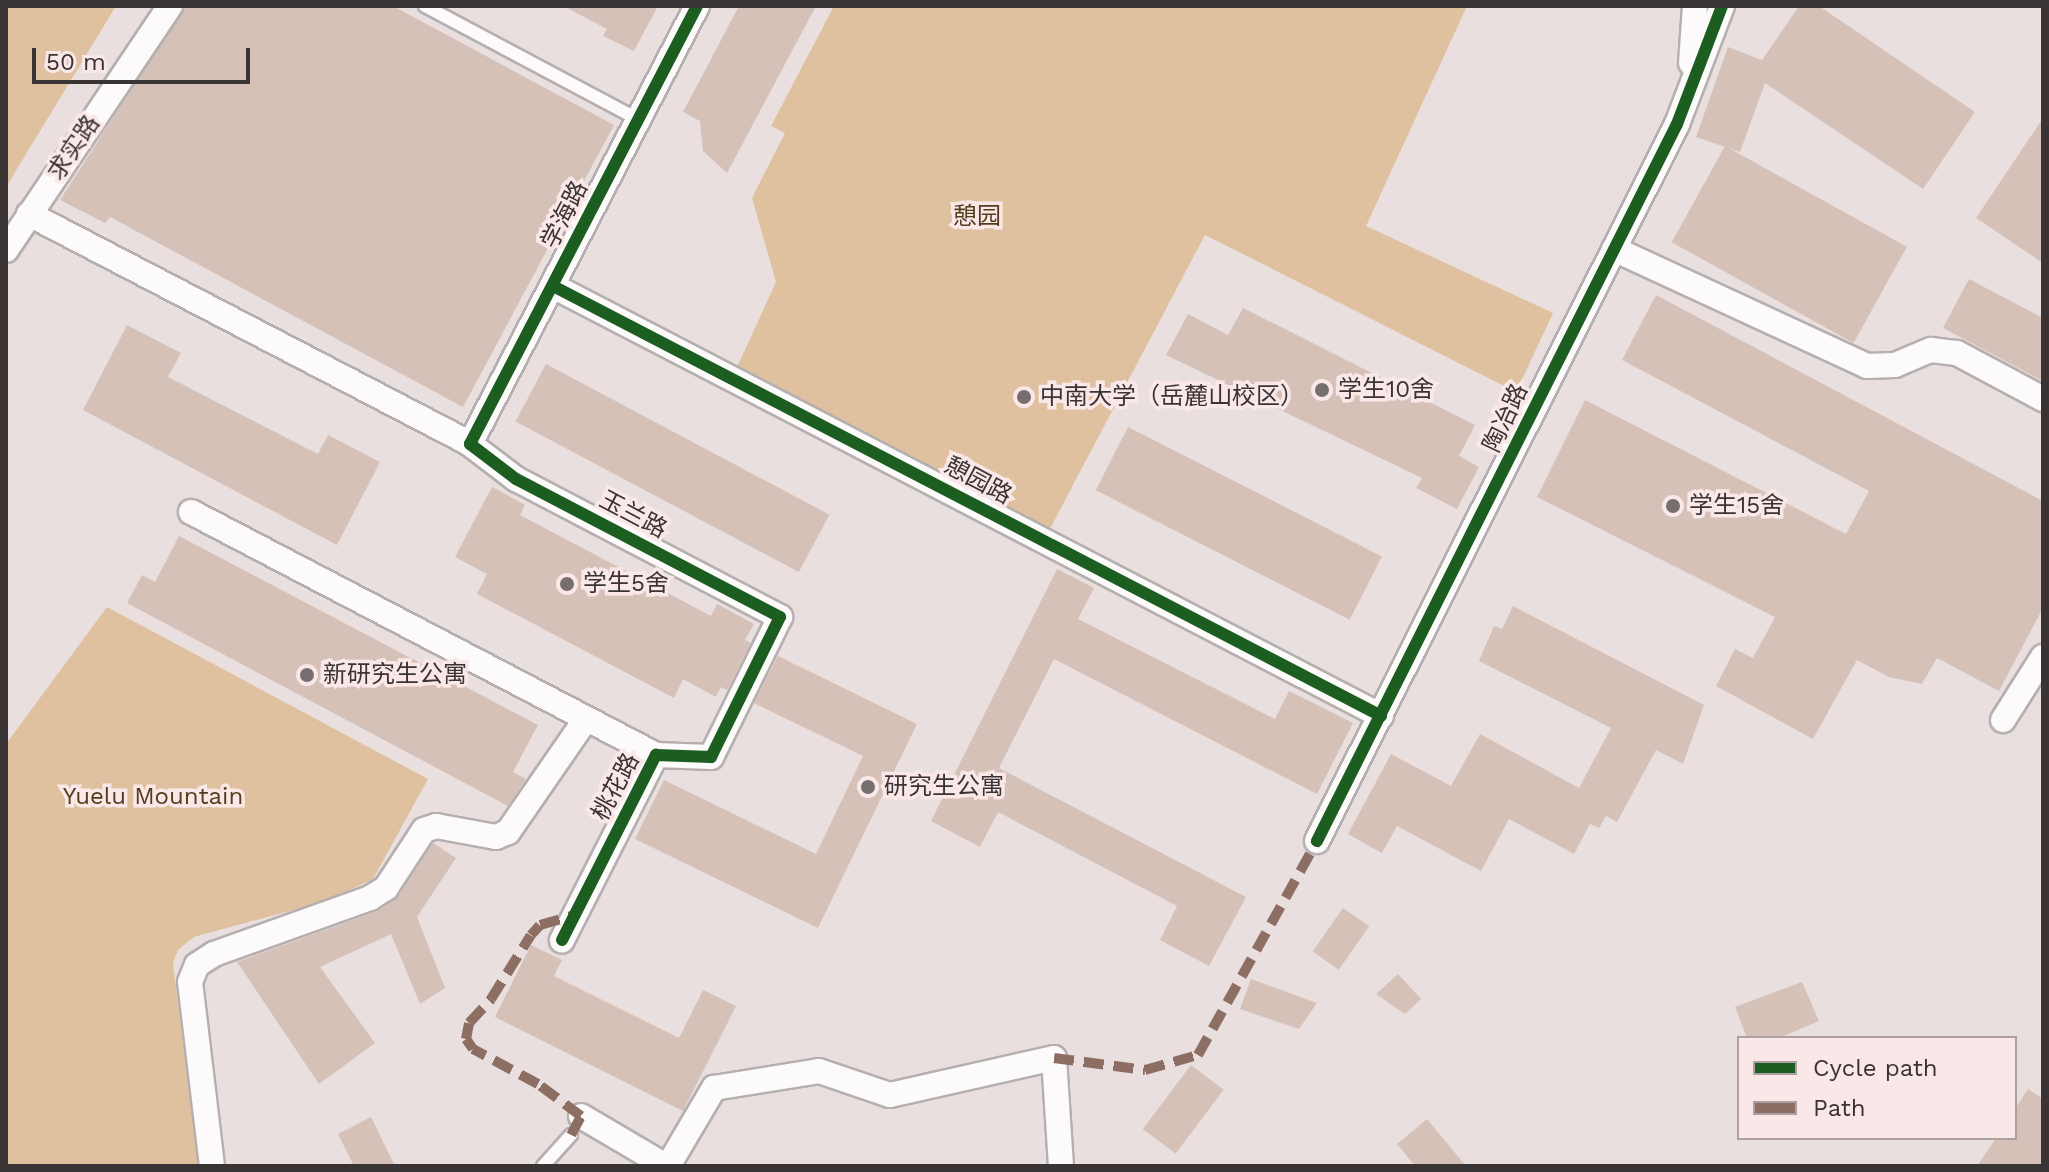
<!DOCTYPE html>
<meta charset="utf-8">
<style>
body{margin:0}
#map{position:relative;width:2049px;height:1172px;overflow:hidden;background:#e9dfdf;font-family:"Work Sans","Noto Sans SC",sans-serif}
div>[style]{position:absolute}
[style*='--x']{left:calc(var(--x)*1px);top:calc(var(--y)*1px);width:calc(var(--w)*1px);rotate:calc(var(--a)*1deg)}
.green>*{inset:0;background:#dfc19f}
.building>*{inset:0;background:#d6c1b8;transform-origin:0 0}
.roads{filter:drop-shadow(2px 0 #b6afaf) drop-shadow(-2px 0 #b6afaf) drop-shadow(0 2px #b6afaf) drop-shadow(0 -2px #b6afaf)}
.lane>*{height:12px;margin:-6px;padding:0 6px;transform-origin:6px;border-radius:6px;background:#fcfafa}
.street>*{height:24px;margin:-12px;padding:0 12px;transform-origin:12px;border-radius:12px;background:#fcfafa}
.quiet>*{height:10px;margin-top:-5px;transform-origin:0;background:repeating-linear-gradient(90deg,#8d6e63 0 20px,transparent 0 30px)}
.cycleway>*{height:12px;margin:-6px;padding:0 6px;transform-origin:6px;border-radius:6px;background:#1b5e20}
.dots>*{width:22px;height:22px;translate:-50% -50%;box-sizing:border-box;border:4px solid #fae8e8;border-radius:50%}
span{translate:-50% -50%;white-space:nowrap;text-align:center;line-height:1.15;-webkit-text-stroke:7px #fae8e8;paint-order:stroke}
.street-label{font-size:24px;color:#3a3333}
.park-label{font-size:24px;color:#553d1c}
.poi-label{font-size:24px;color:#3a3333}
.left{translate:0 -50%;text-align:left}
.frame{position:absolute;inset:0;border:8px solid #3a3333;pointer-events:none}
.legend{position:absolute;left:1737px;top:1036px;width:280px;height:104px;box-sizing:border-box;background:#fae8e8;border:2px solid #ada0a0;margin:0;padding:10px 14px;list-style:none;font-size:24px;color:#3a3333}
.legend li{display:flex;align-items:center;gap:16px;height:40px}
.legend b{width:40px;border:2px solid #ada0a0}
.scale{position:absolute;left:32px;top:48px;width:218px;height:36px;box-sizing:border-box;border:4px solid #3a3333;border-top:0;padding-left:10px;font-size:24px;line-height:28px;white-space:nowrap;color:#3a3333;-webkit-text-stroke:6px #fae8e8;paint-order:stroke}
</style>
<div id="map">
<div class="green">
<div style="clip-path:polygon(6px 6px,116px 6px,6px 187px)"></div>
<div style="clip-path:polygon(834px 6px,1467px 6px,1366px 226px,1553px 313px,1516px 392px,1205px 235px,1044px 540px,732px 378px,776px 282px,752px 198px,785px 133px,771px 126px)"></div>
<div style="clip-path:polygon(107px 607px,428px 779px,373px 879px,326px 901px,194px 937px,178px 950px,173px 963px,199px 1166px,6px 1166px,6px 744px)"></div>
</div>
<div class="building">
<div style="clip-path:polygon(185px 6px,393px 6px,614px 125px,463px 407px,110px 217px,105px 223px,60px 200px)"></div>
<div style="clip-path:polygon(563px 6px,658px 6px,634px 51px,603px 36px,607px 29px)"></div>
<div style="clip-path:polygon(739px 6px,816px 6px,727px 173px,703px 151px,700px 121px,683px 112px)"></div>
<div style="clip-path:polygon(1799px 6px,1819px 6px,1975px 112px,1923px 189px,1765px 83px,1740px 152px,1696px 137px,1728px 47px,1762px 60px)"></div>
<div style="clip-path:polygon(2043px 118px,2043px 263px,1976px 218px)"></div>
<div style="left:1725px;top:146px;width:208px;height:110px;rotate:29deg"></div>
<div style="clip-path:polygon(1969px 279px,2043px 318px,2043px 381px,1943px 328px)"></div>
<div style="clip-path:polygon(1656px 295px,2043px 501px,2043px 608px,1999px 691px,1937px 658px,1922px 684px,1889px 677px,1857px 660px,1813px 739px,1716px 686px,1735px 649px,1753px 658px,1775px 617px,1537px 497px,1585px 400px,1846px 534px,1869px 491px,1622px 360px)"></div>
<div style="clip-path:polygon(1243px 308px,1475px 425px,1459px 456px,1479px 467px,1457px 509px,1416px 488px,1422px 478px,1166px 355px,1188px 314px,1228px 335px)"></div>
<div style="clip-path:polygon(127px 325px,181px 353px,168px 377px,318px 454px,328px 435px,380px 462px,337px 545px,83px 410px)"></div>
<div style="left:546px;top:364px;width:321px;height:65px;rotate:28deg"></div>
<div style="left:1128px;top:427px;width:285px;height:71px;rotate:27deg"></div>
<div style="clip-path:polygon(492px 487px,525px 505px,520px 515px,711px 616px,717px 604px,754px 624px,745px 640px,751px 643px,727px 690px,721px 687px,716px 697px,683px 679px,674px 698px,477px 594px,487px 574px,455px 557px)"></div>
<div style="clip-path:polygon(179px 536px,538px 725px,513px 772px,526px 779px,508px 806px,127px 603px,142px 575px,155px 582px)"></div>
<div style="clip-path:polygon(1057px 569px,1094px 588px,1078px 619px,1275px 719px,1289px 691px,1353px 723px,1317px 794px,1054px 659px,999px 768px,1246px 897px,1209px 966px,1160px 940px,1177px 906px,998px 812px,980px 847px,931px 821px)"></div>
<div style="clip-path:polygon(1513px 606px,1704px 705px,1683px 764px,1656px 750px,1617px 822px,1606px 816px,1599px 828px,1590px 824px,1574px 854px,1509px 819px,1481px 871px,1397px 826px,1382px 853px,1348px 834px,1391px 754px,1451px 786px,1480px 734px,1579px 788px,1611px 728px,1479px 661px,1494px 626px,1502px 629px)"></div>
<div style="clip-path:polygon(778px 656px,917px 724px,818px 928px,635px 839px,664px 780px,816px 854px,863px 756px,754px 703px)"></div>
<div style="clip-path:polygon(433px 843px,456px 858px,417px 917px,445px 988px,420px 1004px,391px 934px,320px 967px,375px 1043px,319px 1084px,237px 962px,378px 911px,398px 897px)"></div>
<div style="left:1343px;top:908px;width:32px;height:53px;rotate:35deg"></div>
<div style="clip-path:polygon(531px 945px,562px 960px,554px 976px,679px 1038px,703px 990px,736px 1006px,683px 1111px,495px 1017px)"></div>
<div style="clip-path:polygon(1398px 974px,1421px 999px,1405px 1014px,1376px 994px)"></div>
<div style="clip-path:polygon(1251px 979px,1317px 1003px,1299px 1029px,1240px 1009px)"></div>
<div style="clip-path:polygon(1802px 982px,1819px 1021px,1779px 1038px,1747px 1038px,1735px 1007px)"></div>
<div style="left:1191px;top:1065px;width:41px;height:80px;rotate:37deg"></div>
<div style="clip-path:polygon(2028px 1089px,2043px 1099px,2043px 1166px,1977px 1166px,1996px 1138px,2015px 1138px,2015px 1109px)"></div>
<div style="clip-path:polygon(371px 1117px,395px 1166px,354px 1166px,338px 1134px)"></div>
<div style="clip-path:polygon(1427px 1119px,1466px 1166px,1415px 1166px,1397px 1144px)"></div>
</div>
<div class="roads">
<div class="lane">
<div style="--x:425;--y:6;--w:242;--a:28"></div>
<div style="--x:543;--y:1166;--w:42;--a:-47.9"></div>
</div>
<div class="street">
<div style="--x:1691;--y:63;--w:57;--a:-86"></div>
<div style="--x:29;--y:214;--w:497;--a:27.5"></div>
<div style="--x:470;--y:444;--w:58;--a:37.3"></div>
<div style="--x:516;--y:479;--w:298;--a:27.6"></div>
<div style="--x:780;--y:617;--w:156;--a:116.2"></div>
<div style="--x:711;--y:757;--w:55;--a:-177.9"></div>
<div style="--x:656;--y:755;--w:208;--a:116.9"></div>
<div style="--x:1614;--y:249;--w:279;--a:24.8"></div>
<div style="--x:1867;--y:366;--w:28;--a:-2"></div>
<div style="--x:1895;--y:365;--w:39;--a:-23"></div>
<div style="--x:1931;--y:350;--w:26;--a:7"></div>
<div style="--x:1957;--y:353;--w:98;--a:28.1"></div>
<div style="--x:6;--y:250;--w:294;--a:-56.1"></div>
<div style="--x:553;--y:286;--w:933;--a:27.44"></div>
<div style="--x:470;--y:444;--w:493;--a:-62.6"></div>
<div style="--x:191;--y:512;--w:525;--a:27.59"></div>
<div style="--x:2003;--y:720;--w:75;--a:-57.6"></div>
<div style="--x:1317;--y:841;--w:802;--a:-63.34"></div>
<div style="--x:1677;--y:124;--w:126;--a:-69.1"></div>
<div style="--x:581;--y:1116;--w:99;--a:30.5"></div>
<div style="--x:212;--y:1166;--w:185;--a:-96.8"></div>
<div style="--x:190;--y:982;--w:18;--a:-68"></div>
<div style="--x:197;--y:965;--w:20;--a:-33"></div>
<div style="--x:214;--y:954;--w:166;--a:-19.7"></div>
<div style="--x:370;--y:898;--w:19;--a:-32"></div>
<div style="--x:386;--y:888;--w:69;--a:-56.8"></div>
<div style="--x:424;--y:830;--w:13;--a:-18"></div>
<div style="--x:436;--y:826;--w:61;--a:10.4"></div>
<div style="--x:496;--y:837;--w:13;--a:-23"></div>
<div style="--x:508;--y:832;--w:137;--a:-55.4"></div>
<div style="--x:668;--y:1166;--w:91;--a:-59.5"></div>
<div style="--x:714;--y:1088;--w:106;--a:-9.2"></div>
<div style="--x:819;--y:1071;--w:75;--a:18.7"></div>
<div style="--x:890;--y:1095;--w:168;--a:-12.7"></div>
<div style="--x:1054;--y:1058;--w:108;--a:86.3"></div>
</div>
</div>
<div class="quiet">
<div style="--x:1054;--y:1058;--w:92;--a:7.5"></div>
<div style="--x:1145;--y:1070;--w:55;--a:-15.8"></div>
<div style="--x:1198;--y:1055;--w:245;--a:-60.9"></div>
<div style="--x:571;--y:1135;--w:21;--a:-62"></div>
<div style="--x:581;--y:1116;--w:54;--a:-143.3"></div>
<div style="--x:538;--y:1084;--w:74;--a:-151.7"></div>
<div style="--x:473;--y:1049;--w:12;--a:-125"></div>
<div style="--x:466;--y:1039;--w:16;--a:-79"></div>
<div style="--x:469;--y:1023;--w:33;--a:-47"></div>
<div style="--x:491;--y:999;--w:75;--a:-58"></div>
<div style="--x:531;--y:935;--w:13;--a:-48"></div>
<div style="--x:540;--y:925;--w:36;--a:-16"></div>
</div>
<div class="cycleway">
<div style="--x:553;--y:286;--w:933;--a:27.44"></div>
<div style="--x:1317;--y:841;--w:802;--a:-63.34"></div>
<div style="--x:1677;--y:124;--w:126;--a:-69.1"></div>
<div style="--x:562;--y:940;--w:208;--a:-63.1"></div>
<div style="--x:656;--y:755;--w:55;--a:2.1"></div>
<div style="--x:711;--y:757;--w:156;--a:-63.8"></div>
<div style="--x:780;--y:617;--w:298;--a:-152.4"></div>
<div style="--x:516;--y:479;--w:58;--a:-142.7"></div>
<div style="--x:470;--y:444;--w:493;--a:-62.6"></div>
</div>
<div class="dots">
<div style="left:1322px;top:390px;background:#776f6f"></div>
<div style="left:1024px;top:397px;background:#776f6f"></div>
<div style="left:1673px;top:506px;background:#776f6f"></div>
<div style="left:567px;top:584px;background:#776f6f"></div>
<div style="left:307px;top:675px;background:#776f6f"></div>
<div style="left:868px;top:787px;background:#776f6f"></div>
</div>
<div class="street-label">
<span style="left:74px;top:148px;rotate:-56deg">求实路</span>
<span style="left:565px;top:215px;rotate:-63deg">学海路</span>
<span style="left:1506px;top:418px;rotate:-65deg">陶冶路</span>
<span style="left:978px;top:481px;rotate:28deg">憩园路</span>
<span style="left:633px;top:515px;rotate:28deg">玉兰路</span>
<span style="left:616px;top:787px;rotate:-62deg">桃花路</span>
</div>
<div class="park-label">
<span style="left:977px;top:217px">憩园</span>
<span style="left:153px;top:797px">Yuelu Mountain</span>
</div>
<div class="poi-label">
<span class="left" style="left:1338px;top:390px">学生10舍</span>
<span class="left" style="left:1040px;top:397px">中南大学（岳麓山校区）</span>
<span class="left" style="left:1689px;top:506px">学生15舍</span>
<span class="left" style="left:583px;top:584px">学生5舍</span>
<span class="left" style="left:323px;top:675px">新研究生公寓</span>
<span class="left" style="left:884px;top:787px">研究生公寓</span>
</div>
<div class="frame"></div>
<ul class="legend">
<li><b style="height:10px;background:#1b5e20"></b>Cycle path</li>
<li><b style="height:10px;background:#8d6e63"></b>Path</li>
</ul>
<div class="scale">50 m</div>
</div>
